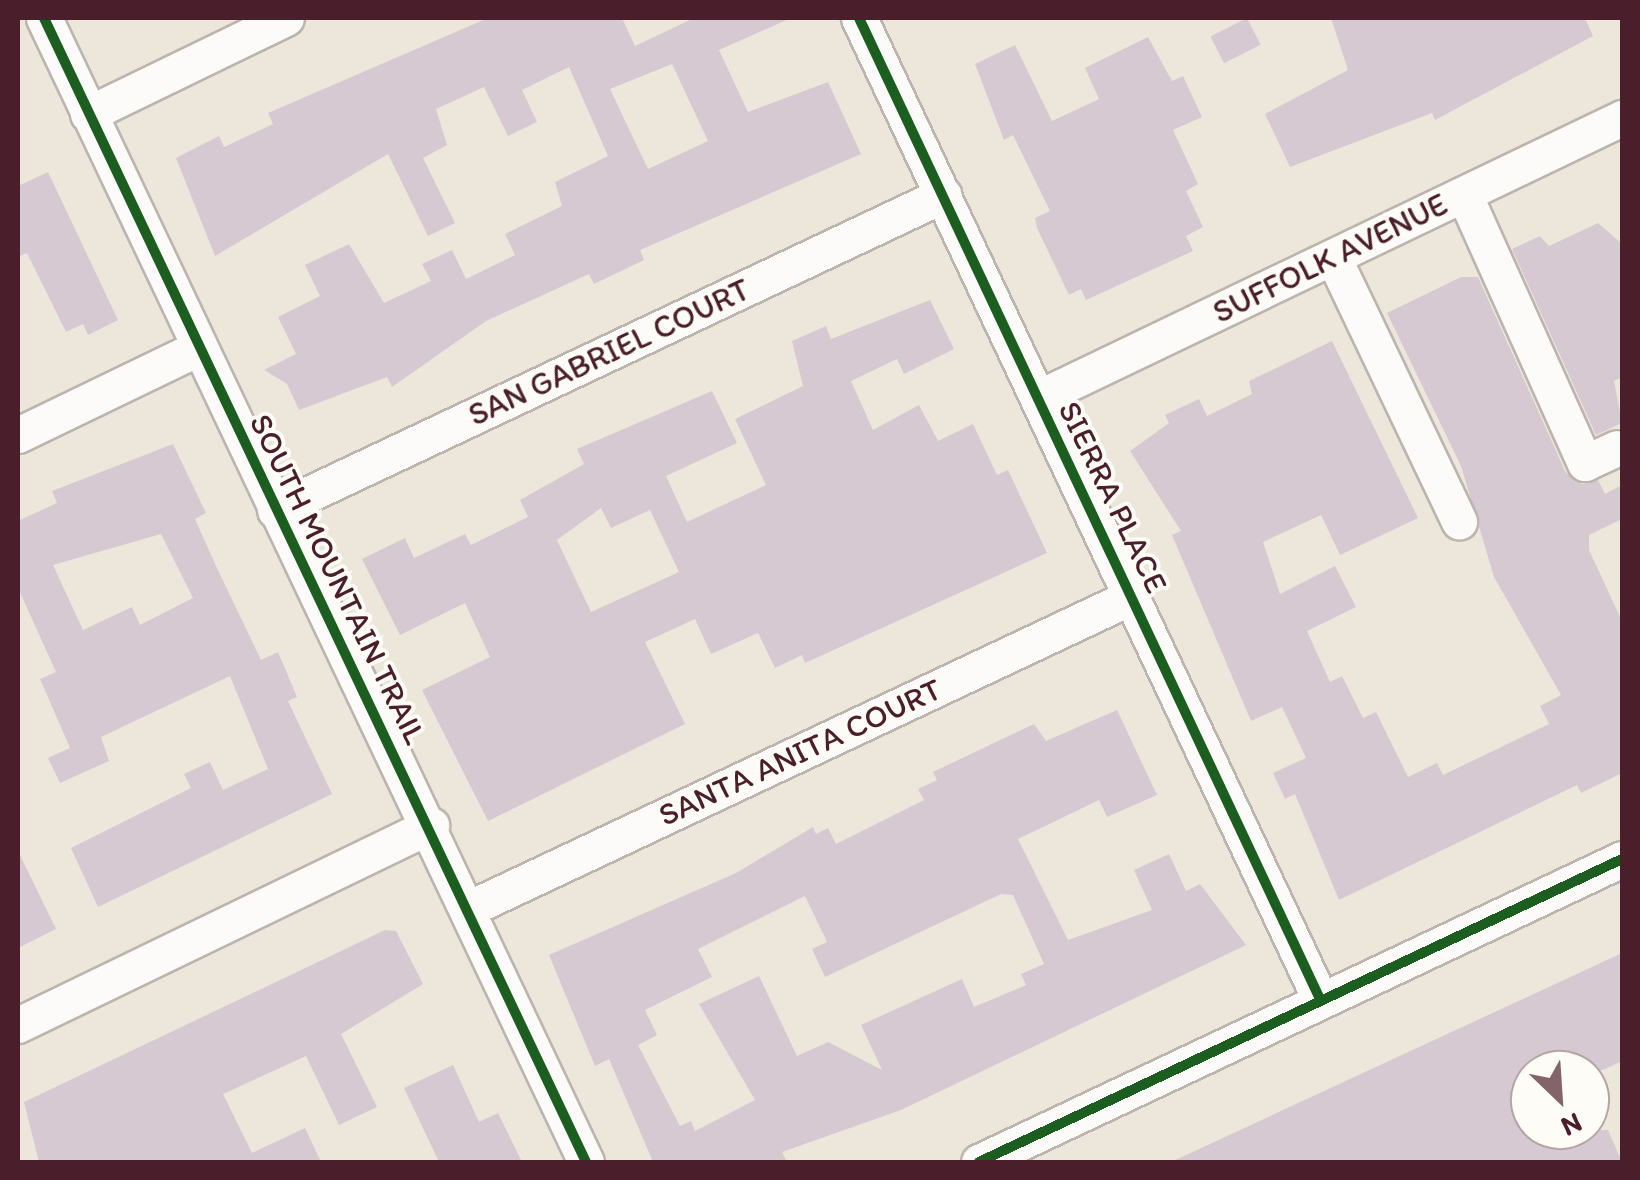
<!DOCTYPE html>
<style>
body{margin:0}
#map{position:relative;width:1640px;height:1180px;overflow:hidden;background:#ede7db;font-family:Itim,sans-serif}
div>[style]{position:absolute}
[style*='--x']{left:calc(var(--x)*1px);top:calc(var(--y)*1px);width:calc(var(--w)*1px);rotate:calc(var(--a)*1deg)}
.building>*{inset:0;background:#d7c9d1;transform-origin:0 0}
.roads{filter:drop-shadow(2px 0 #bdb4ae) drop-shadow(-2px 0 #bdb4ae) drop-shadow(0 2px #bdb4ae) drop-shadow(0 -2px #bdb4ae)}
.minor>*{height:35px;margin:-17.5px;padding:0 17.5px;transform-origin:17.5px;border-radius:17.5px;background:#fcfbfa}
.cycleway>*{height:10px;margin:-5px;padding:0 5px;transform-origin:5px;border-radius:5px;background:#1b5e20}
span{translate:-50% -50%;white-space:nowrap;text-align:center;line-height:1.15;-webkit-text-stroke:8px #fdfcf7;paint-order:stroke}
.street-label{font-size:32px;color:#4a1f2b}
.frame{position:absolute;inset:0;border:20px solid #4a1f2b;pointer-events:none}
.north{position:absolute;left:1510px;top:1050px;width:100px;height:100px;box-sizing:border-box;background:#fdfcf7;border:2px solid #b5a4a5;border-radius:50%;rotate:155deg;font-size:28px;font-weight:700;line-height:40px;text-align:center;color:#4a1f2b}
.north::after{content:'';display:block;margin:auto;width:35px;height:45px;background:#836569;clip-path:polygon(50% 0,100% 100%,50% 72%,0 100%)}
</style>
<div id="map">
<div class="building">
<div style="clip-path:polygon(evenodd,488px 18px,622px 18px,635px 46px,694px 18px,791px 18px,719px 50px,748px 112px,828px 82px,861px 154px,640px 250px,644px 260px,594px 284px,589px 274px,486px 321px,392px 387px,387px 377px,299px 410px,287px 384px,264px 370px,296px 354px,278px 317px,320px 296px,305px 265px,349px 244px,384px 303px,431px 281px,422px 264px,452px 250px,466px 279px,515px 255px,505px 234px,562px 206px,555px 182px,608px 156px,569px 67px,522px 90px,537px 122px,508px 136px,484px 87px,436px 109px,447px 145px,423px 158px,455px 223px,428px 236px,388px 154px,215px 256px,176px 158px,219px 136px,224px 147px,273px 124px,268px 113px,488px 18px,672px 64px,708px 141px,648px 169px,610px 89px,672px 64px)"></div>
<div style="left:1247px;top:18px;width:30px;height:41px;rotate:63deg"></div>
<div style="clip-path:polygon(1331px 18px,1585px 18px,1593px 36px,1435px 120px,1432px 113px,1290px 167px,1265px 114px,1348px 70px)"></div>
<div style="clip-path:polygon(1148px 37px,1172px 81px,1183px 76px,1202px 117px,1173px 130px,1198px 184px,1186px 191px,1203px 227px,1186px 236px,1193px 251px,1086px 300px,1081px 289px,1069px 295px,1037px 228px,1035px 218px,1050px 211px,1013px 135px,1004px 140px,975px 64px,1015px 45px,1052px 121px,1099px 99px,1085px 68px)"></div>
<div style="clip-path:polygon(48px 172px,118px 320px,88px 335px,83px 324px,66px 332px,27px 253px,18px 257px,18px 186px)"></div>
<div style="clip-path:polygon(1598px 223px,1622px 244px,1622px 377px,1614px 381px,1622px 423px,1596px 435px,1512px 249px,1540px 236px,1549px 246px)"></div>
<div style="clip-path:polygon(1461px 277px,1478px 277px,1566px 473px,1582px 484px,1598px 480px,1605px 494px,1622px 485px,1622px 519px,1589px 535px,1589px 550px,1622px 621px,1622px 773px,1581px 793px,1577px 785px,1339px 900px,1295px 794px,1285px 799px,1273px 773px,1306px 758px,1282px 707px,1251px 721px,1172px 535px,1181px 531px,1130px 451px,1169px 423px,1165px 415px,1199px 399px,1207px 416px,1252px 394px,1249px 381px,1332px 341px,1418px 518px,1340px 555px,1321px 515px,1263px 542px,1280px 594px,1335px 566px,1356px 607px,1307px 631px,1330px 682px,1342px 676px,1363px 718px,1376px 712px,1408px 777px,1437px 763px,1443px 775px,1549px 724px,1540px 706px,1561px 695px,1494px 577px,1461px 466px,1387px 313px)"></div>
<div style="clip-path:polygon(evenodd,930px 300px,954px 349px,904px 374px,897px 359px,851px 381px,873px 430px,919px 405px,938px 441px,973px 424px,997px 475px,1008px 470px,1047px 553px,805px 663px,802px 655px,775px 668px,758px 633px,711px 654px,695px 619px,645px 642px,685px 724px,488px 821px,422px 690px,490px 657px,465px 603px,400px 635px,362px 559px,405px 538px,414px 558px,465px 534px,471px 545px,528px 517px,520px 500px,584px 464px,577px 449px,712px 391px,737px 443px,666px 476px,687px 522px,766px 485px,735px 419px,803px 386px,792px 341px,826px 326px,831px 339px,930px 300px,601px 508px,611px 528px,650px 510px,679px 572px,591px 612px,557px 540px,601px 508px)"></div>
<div style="clip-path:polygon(evenodd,173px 444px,206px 513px,195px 519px,216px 566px,261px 660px,278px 652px,297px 697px,288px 701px,332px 794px,98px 907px,71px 848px,191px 788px,184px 774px,210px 762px,223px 790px,268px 769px,230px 676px,101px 737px,109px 761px,60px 783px,48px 758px,70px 748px,40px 679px,56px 672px,18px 588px,18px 521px,57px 503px,52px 491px,173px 444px,161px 534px,193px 598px,140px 625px,132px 607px,83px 630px,53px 565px,161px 534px)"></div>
<div style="clip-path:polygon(evenodd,1117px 710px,1157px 795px,1107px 817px,1099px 800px,1018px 839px,1068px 940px,1152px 910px,1134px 870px,1169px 854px,1186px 891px,1200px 884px,1246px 945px,901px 1110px,782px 1152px,787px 1162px,653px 1162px,609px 1059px,595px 1066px,549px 955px,736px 873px,813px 827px,816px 834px,828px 828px,836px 844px,924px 800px,918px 789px,937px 780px,933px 772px,1034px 724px,1046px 741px,1117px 710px,1001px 894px,1013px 895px,1044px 964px,1021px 974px,1026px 985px,974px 1007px,962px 979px,861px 1025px,882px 1070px,828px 1042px,797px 1056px,759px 976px,699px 1004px,755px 1100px,695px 1131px,691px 1121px,680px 1126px,638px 1045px,657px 1035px,645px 1010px,712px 977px,698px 949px,805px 896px,827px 942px,812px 949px,825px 977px,1001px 894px)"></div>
<div style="clip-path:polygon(18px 851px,56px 929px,18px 948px)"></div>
<div style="clip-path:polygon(385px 930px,396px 931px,423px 984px,341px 1034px,377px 1107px,339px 1125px,306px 1056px,223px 1094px,252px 1153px,305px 1128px,321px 1162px,39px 1162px,24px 1102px)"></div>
<div style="clip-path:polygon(1622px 953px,1622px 1061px,1603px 1070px,1530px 1070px,1530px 1130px,1608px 1130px,1622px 1162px,1171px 1162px)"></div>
<div style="clip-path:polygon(453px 1065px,479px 1122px,498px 1113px,522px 1162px,439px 1162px,404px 1088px)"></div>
</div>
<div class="roads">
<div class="minor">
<div style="--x:44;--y:18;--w:1266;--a:64.65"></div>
<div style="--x:859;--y:18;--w:1084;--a:64.83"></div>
<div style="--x:88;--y:114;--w:220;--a:-25.9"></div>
<div style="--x:1464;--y:194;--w:295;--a:65.8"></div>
<div style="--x:1585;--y:463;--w:35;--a:-25"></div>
<div style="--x:1333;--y:257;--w:293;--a:64.5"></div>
<div style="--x:1038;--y:398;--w:648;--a:-25.62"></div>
<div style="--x:18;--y:435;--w:200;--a:-25.8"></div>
<div style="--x:275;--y:510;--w:739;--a:-25.25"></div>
<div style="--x:468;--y:909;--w:735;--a:-25.21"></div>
<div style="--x:18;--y:1025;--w:459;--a:-25.8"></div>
<div style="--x:979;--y:1162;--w:711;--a:-25.23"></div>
</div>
</div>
<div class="cycleway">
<div style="--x:44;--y:18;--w:1266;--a:64.65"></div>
<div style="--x:859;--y:18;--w:1084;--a:64.83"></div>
<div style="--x:979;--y:1162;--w:711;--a:-25.23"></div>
</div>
<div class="street-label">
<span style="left:1330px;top:258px;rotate:-26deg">SUFFOLK AVENUE</span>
<span style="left:609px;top:352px;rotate:-25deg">SAN GABRIEL COURT</span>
<span style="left:1113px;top:497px;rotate:64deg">SIERRA PLACE</span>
<span style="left:338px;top:579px;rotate:64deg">SOUTH MOUNTAIN TRAIL</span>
<span style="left:800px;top:752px;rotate:-25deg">SANTA ANITA COURT</span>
</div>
<div class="frame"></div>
<div class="north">N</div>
</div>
